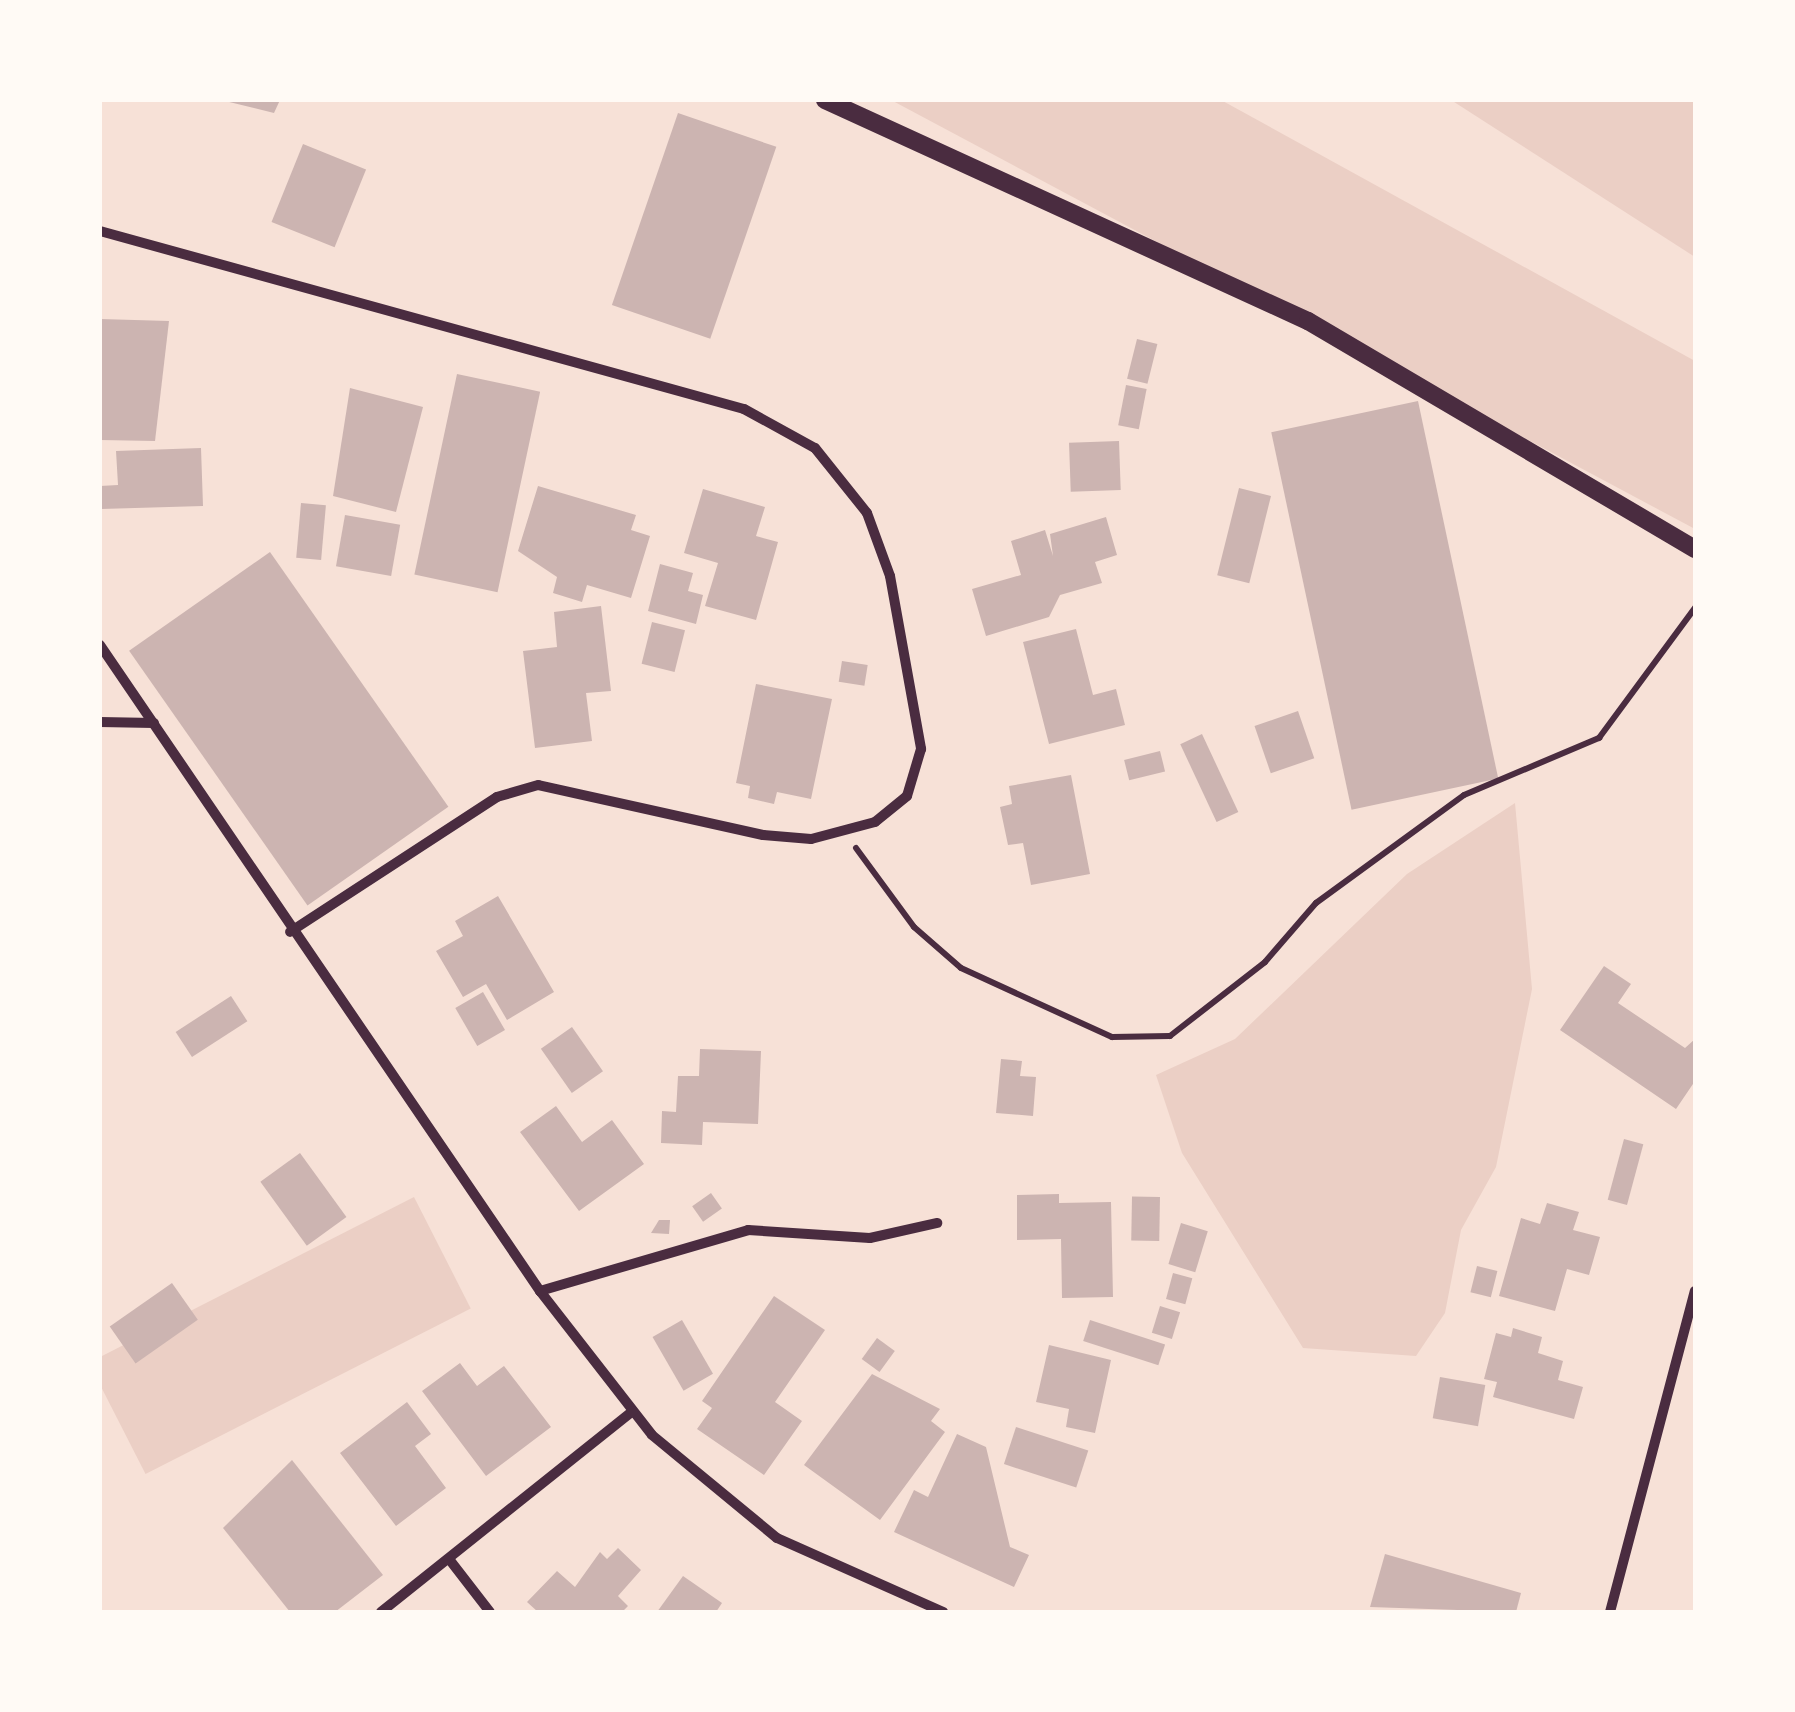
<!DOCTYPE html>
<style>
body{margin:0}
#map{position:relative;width:1795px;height:1712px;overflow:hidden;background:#f7e1d7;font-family:Manrope,sans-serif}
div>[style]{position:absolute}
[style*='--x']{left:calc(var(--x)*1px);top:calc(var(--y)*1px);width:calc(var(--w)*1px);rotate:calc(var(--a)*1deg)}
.green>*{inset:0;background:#ebcfc5;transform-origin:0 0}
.building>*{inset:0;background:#ccb4b1;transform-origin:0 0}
.path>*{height:6px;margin:-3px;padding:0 3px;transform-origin:3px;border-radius:3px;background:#4a2c40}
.minor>*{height:10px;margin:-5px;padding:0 5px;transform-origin:5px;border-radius:5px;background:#4a2c40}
.tertiary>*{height:18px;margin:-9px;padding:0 9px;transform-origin:9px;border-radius:9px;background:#4a2c40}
span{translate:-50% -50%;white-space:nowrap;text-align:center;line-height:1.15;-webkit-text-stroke:9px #fffaf5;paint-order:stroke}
.frame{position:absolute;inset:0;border:102px solid #fffaf5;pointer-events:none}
</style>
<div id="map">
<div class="green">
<div style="clip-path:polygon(891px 100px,1221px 100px,1695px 361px,1695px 529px)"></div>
<div style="clip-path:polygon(1451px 100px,1695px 100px,1695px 257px)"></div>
<div style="clip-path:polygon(1515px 803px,1532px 989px,1496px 1167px,1461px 1230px,1445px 1313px,1416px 1356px,1303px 1348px,1182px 1153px,1156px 1075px,1235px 1039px,1407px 874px)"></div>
<div style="left:414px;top:1197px;width:125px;height:365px;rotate:63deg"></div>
</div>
<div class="building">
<div style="clip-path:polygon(221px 100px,280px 100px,274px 113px)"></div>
<div style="left:678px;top:113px;width:104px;height:203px;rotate:19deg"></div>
<div style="left:303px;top:144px;width:68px;height:84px;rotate:22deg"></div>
<div style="clip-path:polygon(100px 319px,169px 321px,155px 441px,100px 440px)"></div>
<div style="left:1137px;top:339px;width:21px;height:41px;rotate:14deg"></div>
<div style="left:457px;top:374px;width:85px;height:205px;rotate:12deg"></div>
<div style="left:1126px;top:385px;width:21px;height:41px;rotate:11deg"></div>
<div style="clip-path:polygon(350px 388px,423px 407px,396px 512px,333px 496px)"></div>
<div style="left:1418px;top:401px;width:386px;height:150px;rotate:78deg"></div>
<div style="left:1119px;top:441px;width:49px;height:50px;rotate:88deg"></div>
<div style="clip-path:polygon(201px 448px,203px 506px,101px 509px,100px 486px,118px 485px,116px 451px)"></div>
<div style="clip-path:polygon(538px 486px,636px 515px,631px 530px,650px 536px,631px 598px,587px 585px,582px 602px,553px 593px,557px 577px,518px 551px)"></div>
<div style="left:1239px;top:488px;width:33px;height:90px;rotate:14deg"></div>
<div style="clip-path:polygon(703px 489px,765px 507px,756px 536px,778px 542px,756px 620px,705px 606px,718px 563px,684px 553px)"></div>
<div style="left:301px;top:503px;width:25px;height:55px;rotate:5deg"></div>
<div style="left:345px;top:515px;width:56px;height:52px;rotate:10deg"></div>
<div style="clip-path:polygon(1106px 517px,1117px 555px,1095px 562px,1102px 583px,1060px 595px,1049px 617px,986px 636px,972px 589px,1021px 575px,1011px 541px,1045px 530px,1053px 556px,1050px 534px)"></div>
<div style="left:270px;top:552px;width:311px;height:172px;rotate:55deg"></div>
<div style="clip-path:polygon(660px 564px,693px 573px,688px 591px,703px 595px,696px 624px,648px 611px)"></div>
<div style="clip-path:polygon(601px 606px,611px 691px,586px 693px,592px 741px,535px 748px,523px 651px,557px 647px,554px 612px)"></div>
<div style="left:652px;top:622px;width:34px;height:43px;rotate:14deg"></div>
<div style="clip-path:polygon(1076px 629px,1093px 695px,1116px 689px,1125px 725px,1049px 744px,1023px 642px)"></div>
<div style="left:842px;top:661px;width:26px;height:21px;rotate:9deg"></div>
<div style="clip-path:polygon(756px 684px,832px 699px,811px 799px,777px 792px,774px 804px,748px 798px,750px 786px,736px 783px)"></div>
<div style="left:1298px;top:711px;width:50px;height:46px;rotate:71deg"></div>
<div style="left:1202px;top:734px;width:86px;height:24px;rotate:65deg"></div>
<div style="left:1160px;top:751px;width:21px;height:37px;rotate:76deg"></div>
<div style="clip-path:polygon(1071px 775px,1090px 874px,1031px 885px,1023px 843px,1008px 845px,1000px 807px,1012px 804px,1009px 786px)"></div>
<div style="clip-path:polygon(498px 896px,554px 992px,507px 1020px,486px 984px,463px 997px,436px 951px,463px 936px,455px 921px)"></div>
<div style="clip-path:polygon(1604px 966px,1631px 984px,1618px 1003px,1685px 1048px,1695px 1039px,1695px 1081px,1676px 1109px,1560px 1030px)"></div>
<div style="left:483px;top:992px;width:44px;height:32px;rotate:60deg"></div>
<div style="left:231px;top:996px;width:30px;height:66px;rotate:57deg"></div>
<div style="left:572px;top:1027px;width:54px;height:38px;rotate:55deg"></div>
<div style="clip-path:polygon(700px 1049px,761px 1051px,758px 1124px,703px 1122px,702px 1145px,661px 1143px,662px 1111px,676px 1112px,678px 1076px,699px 1076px)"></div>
<div style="clip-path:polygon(1001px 1059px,1022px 1061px,1020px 1076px,1036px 1077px,1033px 1116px,996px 1113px)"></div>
<div style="clip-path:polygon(556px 1106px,582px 1142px,612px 1120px,644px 1164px,579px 1211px,520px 1132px)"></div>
<div style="left:1624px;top:1139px;width:20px;height:63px;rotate:15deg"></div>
<div style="left:300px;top:1153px;width:79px;height:49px;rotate:54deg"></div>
<div style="left:711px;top:1193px;width:19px;height:23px;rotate:55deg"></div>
<div style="clip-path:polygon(1059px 1194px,1059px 1203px,1111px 1202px,1113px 1297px,1062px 1298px,1061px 1239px,1017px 1240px,1017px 1195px)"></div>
<div style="left:1160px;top:1197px;width:44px;height:28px;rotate:91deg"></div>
<div style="clip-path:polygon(1547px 1203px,1579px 1212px,1573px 1230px,1600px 1237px,1589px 1275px,1567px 1269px,1555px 1311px,1499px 1296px,1521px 1218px,1540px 1224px)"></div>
<div style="clip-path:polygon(659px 1220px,670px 1220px,669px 1234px,651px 1233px)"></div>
<div style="left:1181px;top:1223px;width:28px;height:43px;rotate:17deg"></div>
<div style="left:1477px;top:1266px;width:21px;height:27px;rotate:14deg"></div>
<div style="left:1173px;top:1273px;width:20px;height:27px;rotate:15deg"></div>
<div style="left:172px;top:1283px;width:45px;height:76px;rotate:55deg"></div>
<div style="clip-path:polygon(774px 1296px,825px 1330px,775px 1402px,802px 1421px,764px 1475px,697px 1429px,712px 1408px,702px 1401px)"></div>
<div style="left:1160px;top:1306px;width:21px;height:28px;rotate:17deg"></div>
<div style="left:682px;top:1320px;width:62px;height:34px;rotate:60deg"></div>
<div style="left:1090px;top:1320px;width:79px;height:22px;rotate:18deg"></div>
<div style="clip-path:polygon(1513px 1328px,1542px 1337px,1538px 1353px,1563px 1361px,1558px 1380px,1583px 1387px,1574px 1419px,1493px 1397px,1497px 1382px,1484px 1379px,1496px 1333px,1511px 1337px)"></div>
<div style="left:877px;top:1338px;width:22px;height:26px;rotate:36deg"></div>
<div style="clip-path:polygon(1049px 1345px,1111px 1360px,1095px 1433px,1066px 1427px,1069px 1409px,1036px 1402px)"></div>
<div style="clip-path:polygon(460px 1363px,477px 1386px,504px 1366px,551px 1427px,486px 1476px,422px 1391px)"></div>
<div style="clip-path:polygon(872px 1374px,940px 1409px,931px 1421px,945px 1432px,880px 1520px,804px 1465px)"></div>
<div style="left:1440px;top:1377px;width:46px;height:42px;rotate:10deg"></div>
<div style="clip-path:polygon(407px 1402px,431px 1434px,415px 1446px,446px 1488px,396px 1526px,340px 1453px)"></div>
<div style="left:1016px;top:1427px;width:76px;height:39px;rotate:18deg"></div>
<div style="clip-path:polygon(957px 1434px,986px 1447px,1010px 1547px,1029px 1555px,1014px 1587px,894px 1532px,914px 1490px,928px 1497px)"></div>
<div style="clip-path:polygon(292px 1460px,383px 1575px,335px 1612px,290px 1612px,223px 1528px)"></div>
<div style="clip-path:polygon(618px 1548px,641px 1570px,618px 1596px,628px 1606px,622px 1612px,538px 1612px,527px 1602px,557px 1571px,575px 1587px,600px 1552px,607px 1559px)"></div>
<div style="clip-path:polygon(1385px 1554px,1521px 1593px,1516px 1612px,1370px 1607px)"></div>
<div style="clip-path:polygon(683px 1576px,722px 1603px,716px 1612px,657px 1612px)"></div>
</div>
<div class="path">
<div style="--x:856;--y:848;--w:98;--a:53.7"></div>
<div style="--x:914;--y:927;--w:62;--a:41.1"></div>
<div style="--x:961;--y:968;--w:166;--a:24.6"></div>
<div style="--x:1112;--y:1037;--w:58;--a:-1"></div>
<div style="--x:1170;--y:1036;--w:120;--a:-37.9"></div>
<div style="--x:1265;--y:962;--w:78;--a:-49.2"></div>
<div style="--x:1316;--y:903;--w:183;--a:-36.1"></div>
<div style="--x:1464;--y:795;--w:147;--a:-22.9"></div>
<div style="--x:1599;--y:738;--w:162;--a:-53.6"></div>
</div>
<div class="minor">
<div style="--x:100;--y:231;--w:668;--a:15.45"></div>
<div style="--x:744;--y:409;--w:81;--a:28.8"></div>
<div style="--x:815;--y:448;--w:83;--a:51.3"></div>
<div style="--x:867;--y:513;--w:67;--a:69.9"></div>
<div style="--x:890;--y:576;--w:176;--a:79.8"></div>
<div style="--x:921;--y:749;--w:49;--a:106.6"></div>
<div style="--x:907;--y:796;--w:41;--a:140.9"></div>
<div style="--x:875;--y:822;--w:66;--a:165.1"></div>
<div style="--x:811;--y:839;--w:48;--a:-175.2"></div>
<div style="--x:763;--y:835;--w:230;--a:-167.5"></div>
<div style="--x:538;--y:785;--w:43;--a:163.7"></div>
<div style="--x:497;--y:797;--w:247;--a:146.9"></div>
<div style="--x:100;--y:645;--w:782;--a:55.74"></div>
<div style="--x:540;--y:1291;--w:182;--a:52.1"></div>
<div style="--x:652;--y:1435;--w:162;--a:39.5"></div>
<div style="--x:777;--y:1538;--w:182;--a:24"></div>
<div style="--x:100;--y:722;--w:54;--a:1.1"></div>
<div style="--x:540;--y:1291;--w:217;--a:-16.3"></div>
<div style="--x:748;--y:1230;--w:122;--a:3.8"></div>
<div style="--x:870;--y:1238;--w:69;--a:-12.6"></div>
<div style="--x:449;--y:1559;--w:67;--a:52.3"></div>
<div style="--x:381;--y:1612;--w:322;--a:-38.6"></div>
<div style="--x:1610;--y:1612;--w:332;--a:-75.2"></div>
</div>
<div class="tertiary">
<div style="--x:825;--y:100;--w:531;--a:24.59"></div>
<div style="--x:1308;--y:321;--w:449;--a:30.5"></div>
</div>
<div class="frame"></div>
</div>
